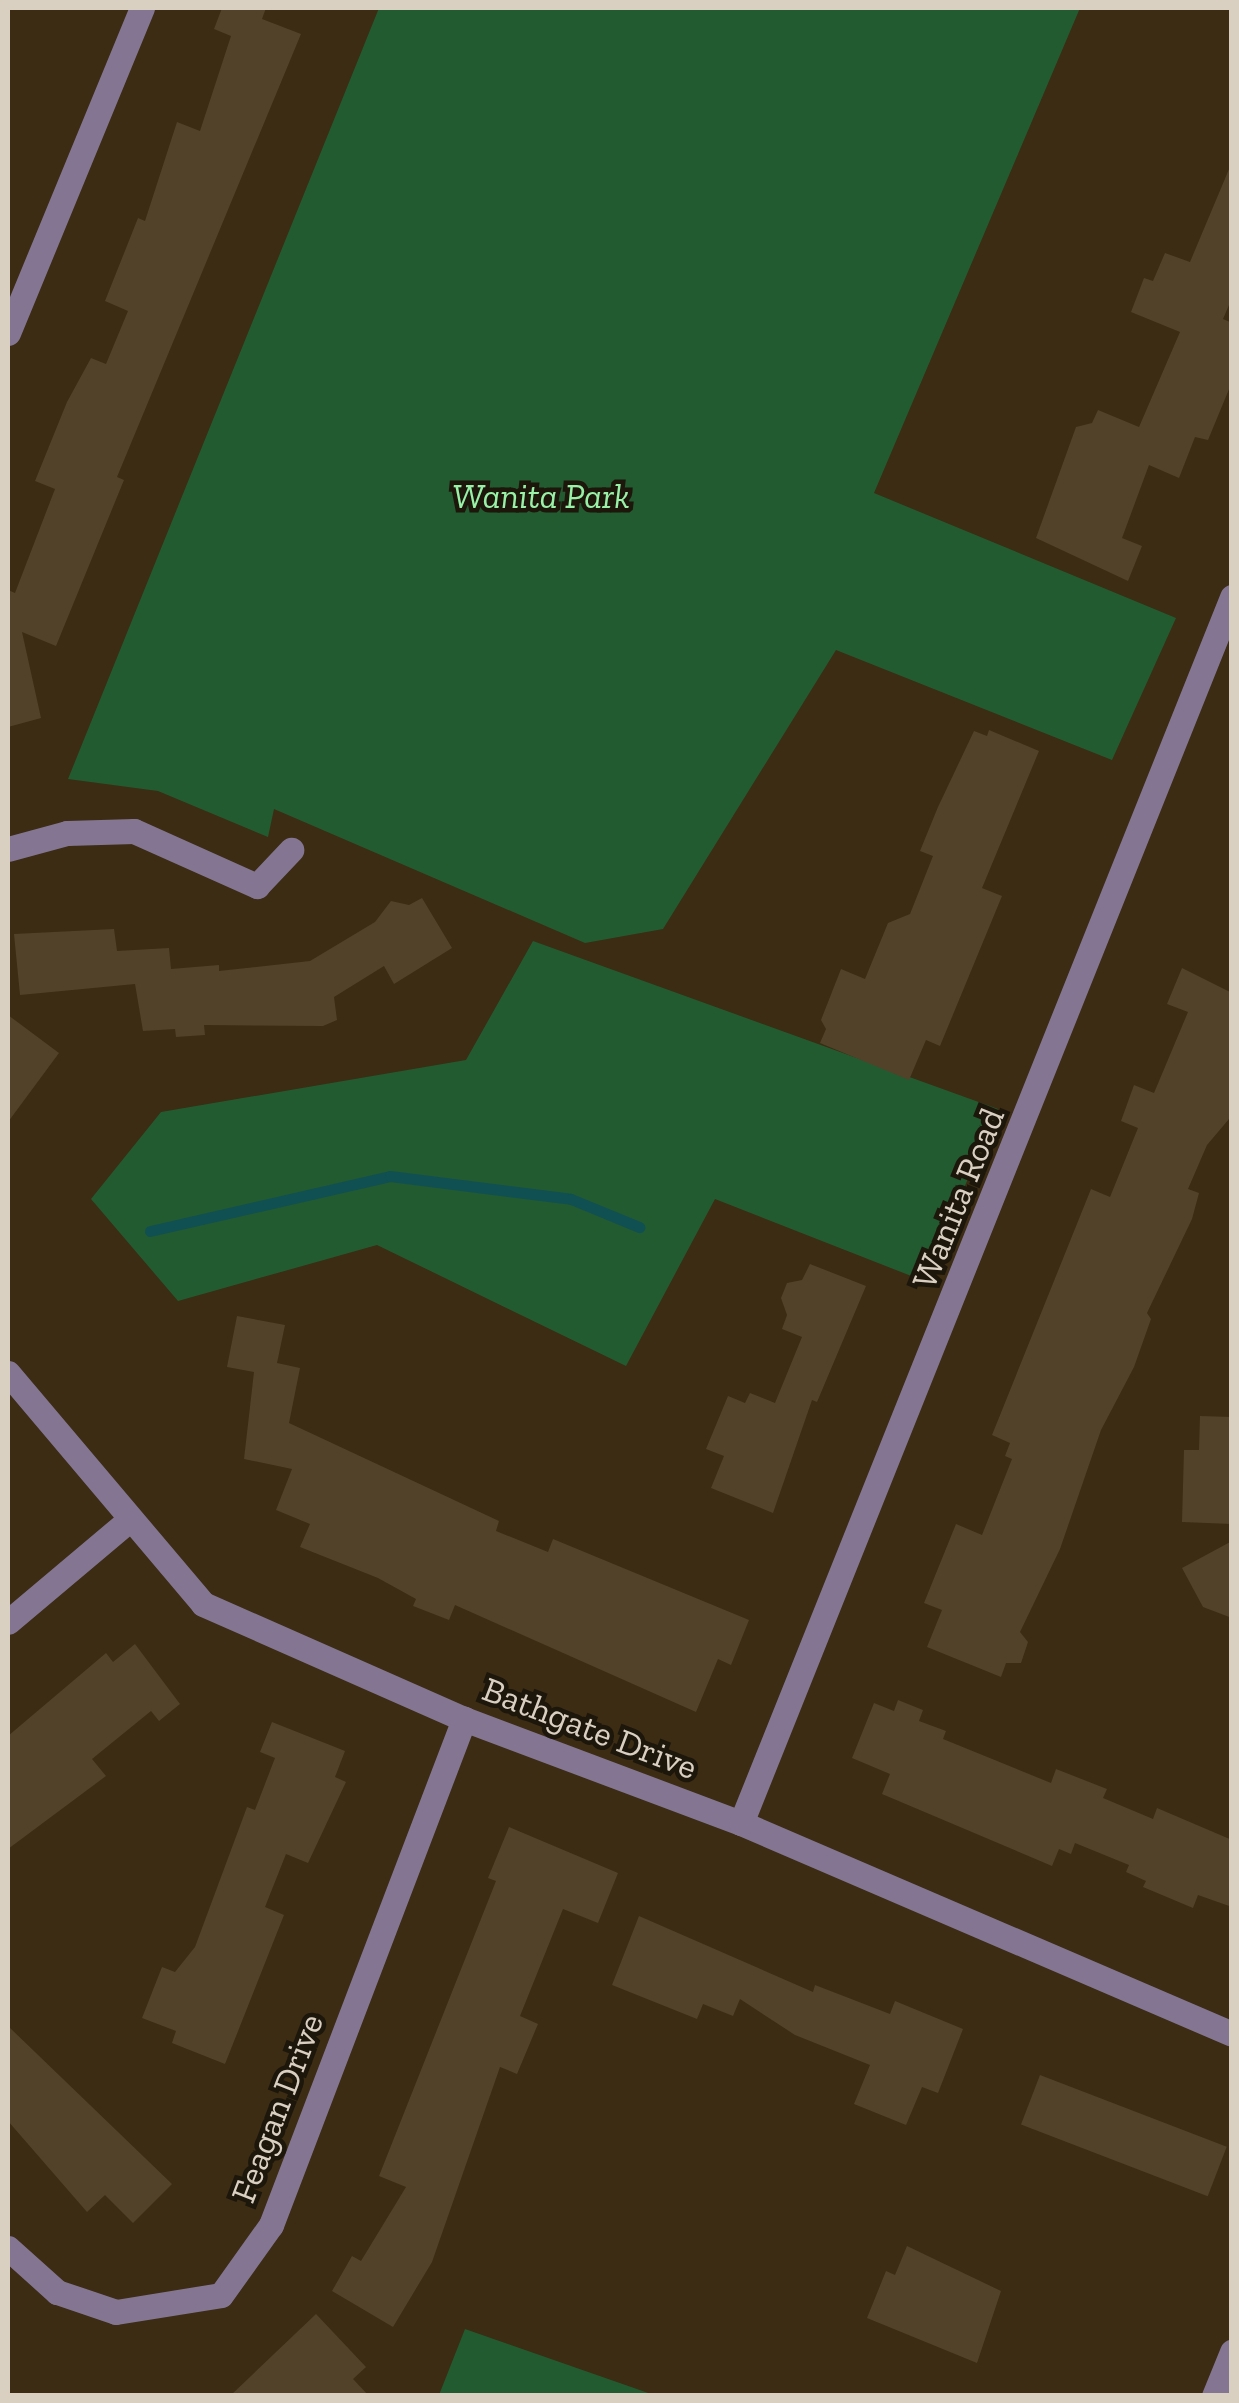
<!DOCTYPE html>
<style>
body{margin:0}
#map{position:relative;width:1239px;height:2403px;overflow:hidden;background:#3b2c13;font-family:"Zilla Slab",serif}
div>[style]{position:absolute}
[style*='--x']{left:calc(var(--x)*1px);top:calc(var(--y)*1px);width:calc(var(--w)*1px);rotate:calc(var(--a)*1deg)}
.green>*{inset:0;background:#235b30}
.stream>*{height:11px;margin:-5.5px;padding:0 5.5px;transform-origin:5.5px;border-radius:5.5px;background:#105052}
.building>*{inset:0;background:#524229;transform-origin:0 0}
.minor>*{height:25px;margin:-12.5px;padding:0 12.5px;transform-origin:12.5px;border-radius:12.5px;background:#847693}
span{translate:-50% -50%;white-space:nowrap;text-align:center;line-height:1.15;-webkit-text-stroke:9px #1c160b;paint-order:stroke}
.park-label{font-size:35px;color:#98f1a7;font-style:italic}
.street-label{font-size:35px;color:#dad0c2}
.frame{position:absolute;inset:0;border:10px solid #dad0c2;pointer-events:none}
</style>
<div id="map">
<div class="green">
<div style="clip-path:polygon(379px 8px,1080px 8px,874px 493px,1176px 618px,1112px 760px,836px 650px,663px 929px,585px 943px,274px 809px,268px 837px,158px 791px,68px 779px)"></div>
<div style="clip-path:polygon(533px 941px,998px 1109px,924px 1281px,715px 1199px,626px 1366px,377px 1245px,178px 1301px,91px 1199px,161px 1112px,466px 1060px)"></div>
<div style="clip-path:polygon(465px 2329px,654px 2395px,439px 2395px)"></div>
</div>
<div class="stream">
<div style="--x:150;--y:1231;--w:246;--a:-12.9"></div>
<div style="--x:390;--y:1176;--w:182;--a:7.2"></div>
<div style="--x:571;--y:1199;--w:74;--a:22.4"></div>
</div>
<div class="building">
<div style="clip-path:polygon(222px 8px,266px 8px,262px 19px,301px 34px,117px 477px,124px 480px,56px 646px,22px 632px,41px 718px,8px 727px,8px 590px,15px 593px,55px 489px,35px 481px,67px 402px,91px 358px,106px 364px,128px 311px,105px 301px,138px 218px,145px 221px,177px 122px,200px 131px,231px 36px,214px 29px)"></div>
<div style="clip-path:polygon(1232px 162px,1232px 298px,1223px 319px,1232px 323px,1232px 382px,1208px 440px,1195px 437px,1179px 478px,1149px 465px,1122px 538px,1142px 546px,1128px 581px,1036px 538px,1076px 427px,1092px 423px,1098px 410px,1139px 427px,1180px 332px,1131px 312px,1144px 278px,1153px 281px,1165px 253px,1190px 262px)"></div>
<div style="clip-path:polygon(989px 730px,1039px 751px,982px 888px,1002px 896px,940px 1046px,926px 1040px,909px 1080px,820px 1043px,826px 1029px,821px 1020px,841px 969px,865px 979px,888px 923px,910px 914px,933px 856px,920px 851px,938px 807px,974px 731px,987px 736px)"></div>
<div style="clip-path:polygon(422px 898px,452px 948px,394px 984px,384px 966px,334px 997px,337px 1020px,323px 1026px,204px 1025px,205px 1035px,176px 1037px,175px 1029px,143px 1031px,135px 984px,20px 995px,14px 934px,114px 929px,117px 951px,169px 948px,171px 969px,219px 965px,219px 971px,310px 961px,375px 922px,391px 901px,409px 905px)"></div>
<div style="clip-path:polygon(1182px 968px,1232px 993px,1229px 1119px,1207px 1145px,1188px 1189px,1199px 1193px,1192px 1219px,1147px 1313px,1151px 1319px,1134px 1367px,1101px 1430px,1060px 1549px,1020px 1632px,1028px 1642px,1021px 1663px,1006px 1663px,1001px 1677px,927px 1647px,942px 1610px,924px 1603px,956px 1524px,982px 1535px,1012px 1459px,1005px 1456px,1010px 1443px,992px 1435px,1091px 1189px,1110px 1197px,1138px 1128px,1121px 1121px,1134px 1085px,1154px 1093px,1188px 1012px,1167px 1004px)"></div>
<div style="clip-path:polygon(8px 1015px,59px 1053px,8px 1122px)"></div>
<div style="clip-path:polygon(810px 1264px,866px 1286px,817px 1402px,812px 1400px,773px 1513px,711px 1488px,724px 1456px,706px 1449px,728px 1396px,745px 1403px,750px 1393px,775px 1403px,802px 1337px,782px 1329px,787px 1315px,781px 1298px,787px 1283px,802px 1280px)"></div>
<div style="clip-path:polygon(237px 1316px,285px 1325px,277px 1363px,300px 1368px,289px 1423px,499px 1521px,496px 1531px,548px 1552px,553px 1539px,749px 1620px,731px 1665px,718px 1659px,696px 1712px,455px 1605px,449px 1620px,413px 1606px,416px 1599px,378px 1578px,300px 1547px,310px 1524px,276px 1510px,292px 1469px,244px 1459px,254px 1372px,227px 1367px)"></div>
<div style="clip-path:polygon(1200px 1416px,1232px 1417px,1232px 1524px,1182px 1522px,1184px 1450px,1199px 1450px)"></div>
<div style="clip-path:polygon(1232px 1541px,1232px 1618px,1203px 1607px,1182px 1568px)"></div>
<div style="clip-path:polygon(135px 1644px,180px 1704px,159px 1721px,151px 1711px,92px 1759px,106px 1776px,8px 1849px,8px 1736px,106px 1653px,113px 1662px)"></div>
<div style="clip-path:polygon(898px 1700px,923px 1710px,919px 1721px,946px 1731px,943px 1739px,1051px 1783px,1056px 1769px,1107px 1789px,1103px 1798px,1153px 1819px,1157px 1808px,1232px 1840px,1232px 1907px,1198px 1895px,1193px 1908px,1143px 1887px,1146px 1881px,1126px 1872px,1129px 1865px,1075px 1843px,1071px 1854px,1059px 1849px,1052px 1866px,882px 1794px,890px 1774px,852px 1758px,874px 1703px,894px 1711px)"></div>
<div style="clip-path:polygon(272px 1722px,345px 1751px,335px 1777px,346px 1782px,308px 1863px,286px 1854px,265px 1907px,284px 1915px,225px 2064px,172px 2043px,176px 2031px,142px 2018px,162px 1967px,175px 1972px,195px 1947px,247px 1807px,255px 1810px,275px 1758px,260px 1752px)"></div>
<div style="clip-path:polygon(509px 1827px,618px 1873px,598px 1923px,563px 1909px,520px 2016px,538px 2024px,517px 2074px,500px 2067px,432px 2262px,393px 2327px,332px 2291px,352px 2256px,361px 2261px,406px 2187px,379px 2176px,496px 1881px,488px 1878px)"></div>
<div style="clip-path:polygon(639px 1916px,813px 1992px,815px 1985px,890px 2014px,895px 2001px,963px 2029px,938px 2093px,922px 2087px,906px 2125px,854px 2104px,870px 2065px,795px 2035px,740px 1999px,733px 2016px,703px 2004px,697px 2019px,612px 1985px)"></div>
<div style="clip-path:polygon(8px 2026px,172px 2184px,133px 2223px,105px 2195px,87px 2212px,8px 2121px)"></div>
<div style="left:1040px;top:2075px;width:200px;height:53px;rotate:21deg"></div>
<div style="clip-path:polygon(907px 2246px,1001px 2291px,977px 2363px,867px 2318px,886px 2271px,895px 2275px)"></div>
<div style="clip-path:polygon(316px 2314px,366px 2367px,353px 2379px,369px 2396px,230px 2396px)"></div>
</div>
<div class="minor">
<div style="--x:8;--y:333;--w:352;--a:-67.6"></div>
<div style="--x:8;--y:849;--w:61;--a:-15.2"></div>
<div style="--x:67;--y:833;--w:67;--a:-1.7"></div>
<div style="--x:134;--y:831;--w:135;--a:24.1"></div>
<div style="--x:257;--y:886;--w:50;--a:-46.6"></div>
<div style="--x:8;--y:1373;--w:302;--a:49.8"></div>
<div style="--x:203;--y:1604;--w:285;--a:23.8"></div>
<div style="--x:464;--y:1719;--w:296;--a:20.6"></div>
<div style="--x:741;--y:1823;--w:534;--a:23.25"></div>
<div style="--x:8;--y:1622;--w:158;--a:-40.1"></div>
<div style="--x:741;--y:1823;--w:1321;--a:-68.17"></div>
<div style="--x:8;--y:2248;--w:66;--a:41.9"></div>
<div style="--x:57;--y:2292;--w:62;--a:18.7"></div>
<div style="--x:116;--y:2312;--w:106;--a:-9.2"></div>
<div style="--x:221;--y:2295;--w:86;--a:-54.5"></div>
<div style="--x:271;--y:2225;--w:542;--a:-69.12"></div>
<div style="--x:1214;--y:2396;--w:48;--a:-67.8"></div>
</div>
<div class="park-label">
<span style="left:541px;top:496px">Wanita Park</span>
</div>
<div class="street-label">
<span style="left:958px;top:1198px;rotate:-68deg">Wanita Road</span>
<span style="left:590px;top:1728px;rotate:21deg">Bathgate Drive</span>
<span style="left:277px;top:2108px;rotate:-69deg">Feagan Drive</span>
</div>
<div class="frame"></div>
</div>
